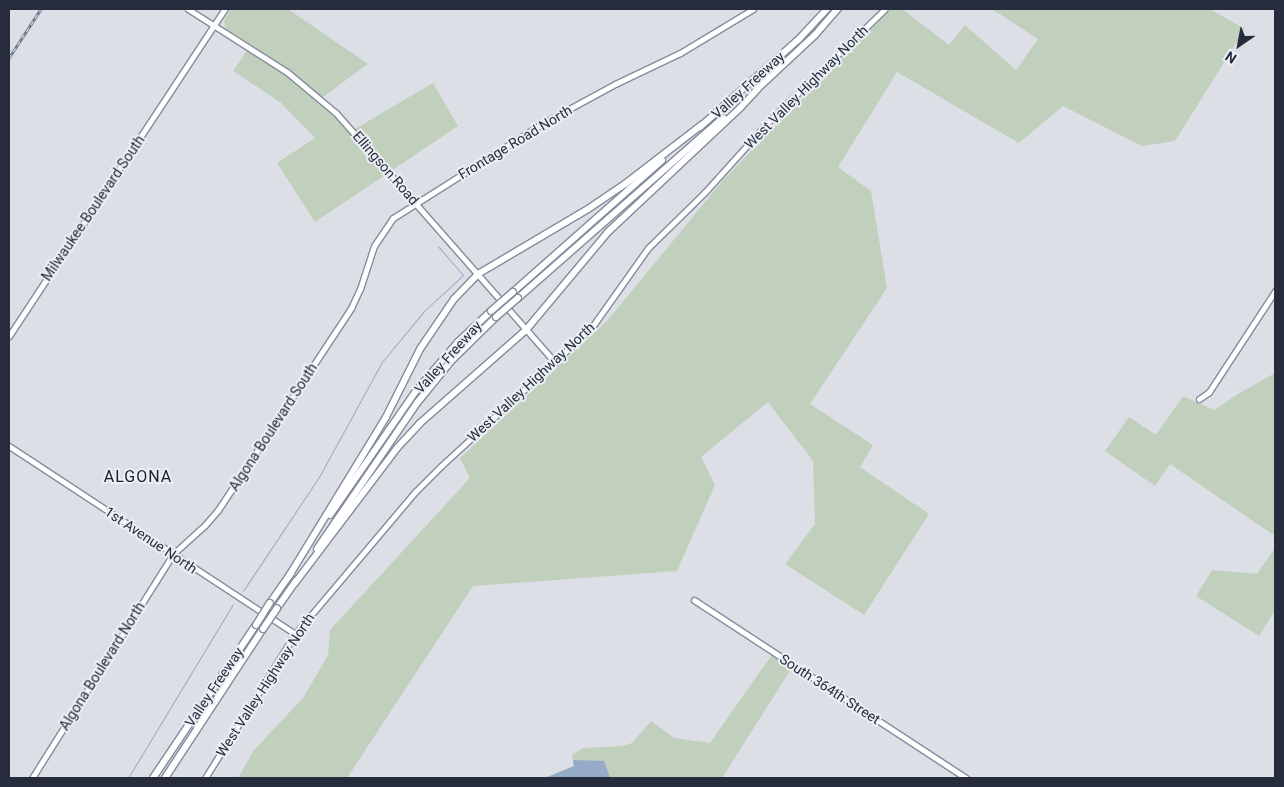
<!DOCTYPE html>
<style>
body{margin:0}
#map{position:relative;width:1284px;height:787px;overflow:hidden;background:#dcdfe6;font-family:Roboto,sans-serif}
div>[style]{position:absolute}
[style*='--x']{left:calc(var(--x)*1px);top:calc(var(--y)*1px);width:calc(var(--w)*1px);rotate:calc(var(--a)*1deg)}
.green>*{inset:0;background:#c0d0bd}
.water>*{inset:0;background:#96abc7}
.stream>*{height:1px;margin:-0.5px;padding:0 0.5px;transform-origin:0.5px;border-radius:0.5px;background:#96abc7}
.roads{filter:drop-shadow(1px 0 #838c9d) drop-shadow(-1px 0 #838c9d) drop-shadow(0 1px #838c9d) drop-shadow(0 -1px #838c9d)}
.secondary>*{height:5px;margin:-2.5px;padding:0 2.5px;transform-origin:2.5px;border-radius:2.5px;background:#fff}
.highway>*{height:6px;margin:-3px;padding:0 3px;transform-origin:3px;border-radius:3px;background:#fff}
.rail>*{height:3px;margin-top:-1.5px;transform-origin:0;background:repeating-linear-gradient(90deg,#ebeef4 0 4px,#757e90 0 8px);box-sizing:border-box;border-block:1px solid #757e90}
.bridges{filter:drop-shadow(1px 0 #838c9d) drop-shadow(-1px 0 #838c9d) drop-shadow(0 1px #838c9d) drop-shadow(0 -1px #838c9d)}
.highway-bridge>*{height:6px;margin:-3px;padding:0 3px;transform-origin:3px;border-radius:3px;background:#fff}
span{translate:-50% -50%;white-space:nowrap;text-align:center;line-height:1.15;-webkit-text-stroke:4px #ebeef4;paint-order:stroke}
.street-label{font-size:14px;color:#262c3c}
.quarter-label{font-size:16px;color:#181e2d;letter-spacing:1px}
.frame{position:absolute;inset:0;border:10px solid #262c3c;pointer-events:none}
.north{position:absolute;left:1214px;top:20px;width:50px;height:50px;-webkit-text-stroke:4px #ebeef4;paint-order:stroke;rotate:213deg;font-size:14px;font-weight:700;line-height:20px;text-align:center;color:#262c3c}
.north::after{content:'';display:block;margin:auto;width:18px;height:22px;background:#262c3c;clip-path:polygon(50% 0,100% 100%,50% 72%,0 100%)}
</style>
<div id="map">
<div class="green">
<div style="clip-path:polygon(231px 9px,288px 9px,368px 64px,320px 99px,353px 130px,433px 83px,458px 126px,315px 222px,277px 163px,315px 138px,280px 102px,233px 71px,251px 45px,225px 28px,224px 20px)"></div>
<div style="clip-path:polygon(891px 9px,902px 9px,949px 45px,965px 25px,1016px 70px,1038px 39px,992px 9px,1210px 9px,1245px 29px,1175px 141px,1142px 146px,1063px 106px,1019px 143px,897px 72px,838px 167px,871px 191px,887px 288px,810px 404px,873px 445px,860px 467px,929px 514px,864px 615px,785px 564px,815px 524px,813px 461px,768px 402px,701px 457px,715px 485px,677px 571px,473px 586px,347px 778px,238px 778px,254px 750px,303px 698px,328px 655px,330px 630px,470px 478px,460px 458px,607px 321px,724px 179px)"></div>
<div style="clip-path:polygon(1275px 373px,1275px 536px,1170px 464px,1155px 486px,1105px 451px,1129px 417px,1156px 435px,1183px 396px,1214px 410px,1238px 394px)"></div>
<div style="clip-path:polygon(1275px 548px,1275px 610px,1259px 636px,1196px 596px,1212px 570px,1257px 574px)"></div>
<div style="clip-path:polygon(773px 653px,793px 666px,722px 778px,545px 778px,574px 766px,572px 755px,583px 748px,623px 746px,632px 743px,651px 721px,674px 738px,710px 743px)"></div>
</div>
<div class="water">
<div style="clip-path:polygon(573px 760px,604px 761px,610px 778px,545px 778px,574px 766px)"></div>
</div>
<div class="stream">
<div style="--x:243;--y:591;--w:137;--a:-56.3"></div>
<div style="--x:319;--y:477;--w:131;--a:-61.3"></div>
<div style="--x:382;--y:362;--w:66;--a:-50.5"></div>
<div style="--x:424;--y:311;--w:53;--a:-42.7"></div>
<div style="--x:463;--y:275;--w:38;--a:-131"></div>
<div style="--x:128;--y:778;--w:203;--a:-58.9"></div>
</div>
<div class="roads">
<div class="secondary">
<div style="--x:188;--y:9;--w:117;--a:32.5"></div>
<div style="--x:287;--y:72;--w:64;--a:39.9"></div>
<div style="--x:336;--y:113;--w:332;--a:48.7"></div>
<div style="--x:9;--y:336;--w:392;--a:-56.6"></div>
<div style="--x:1199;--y:399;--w:12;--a:-35"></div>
<div style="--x:1209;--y:392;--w:121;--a:-56.8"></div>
<div style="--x:9;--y:446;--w:342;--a:33.3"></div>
<div style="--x:694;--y:600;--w:325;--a:33.2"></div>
<div style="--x:32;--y:778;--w:265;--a:-57.8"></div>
<div style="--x:173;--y:554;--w:43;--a:-42.2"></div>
<div style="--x:205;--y:525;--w:20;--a:-49"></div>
<div style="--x:218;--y:510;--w:242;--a:-56.6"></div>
<div style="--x:351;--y:308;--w:21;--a:-65"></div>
<div style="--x:360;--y:289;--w:45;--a:-72"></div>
<div style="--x:374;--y:246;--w:34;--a:-56"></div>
<div style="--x:393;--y:218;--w:180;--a:-32.3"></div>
<div style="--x:545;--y:122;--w:80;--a:-28.5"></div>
<div style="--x:615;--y:84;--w:72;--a:-25.5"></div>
<div style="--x:680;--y:53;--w:85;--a:-31.1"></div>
<div style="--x:205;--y:778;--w:170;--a:-58"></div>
<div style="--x:295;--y:634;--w:187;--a:-49.8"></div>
<div style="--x:416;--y:491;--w:35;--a:-45"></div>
<div style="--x:441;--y:466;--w:205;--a:-42.6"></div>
<div style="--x:592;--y:327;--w:97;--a:-54.7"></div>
<div style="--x:648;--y:248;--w:80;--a:-44.5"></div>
<div style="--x:705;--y:192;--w:98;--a:-47.9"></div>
<div style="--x:771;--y:119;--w:158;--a:-44"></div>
</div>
<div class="highway">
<div style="--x:756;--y:90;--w:81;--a:-43"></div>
<div style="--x:815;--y:35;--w:35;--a:-49"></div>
<div style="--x:700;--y:127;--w:132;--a:-41.6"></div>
<div style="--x:799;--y:39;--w:41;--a:-47"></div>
<div style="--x:513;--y:292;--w:199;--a:-41.5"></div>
<div style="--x:518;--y:298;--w:273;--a:-41.3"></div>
<div style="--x:330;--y:515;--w:151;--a:-55.3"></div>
<div style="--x:416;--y:391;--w:65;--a:-49.4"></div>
<div style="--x:458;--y:342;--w:45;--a:-43.2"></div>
<div style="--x:317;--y:549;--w:177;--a:-55.6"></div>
<div style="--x:417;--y:403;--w:55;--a:-50.9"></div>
<div style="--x:452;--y:360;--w:62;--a:-44.3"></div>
<div style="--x:289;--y:576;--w:186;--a:-58.6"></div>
<div style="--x:386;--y:417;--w:76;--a:-63.4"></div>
<div style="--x:420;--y:349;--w:60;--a:-55.8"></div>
<div style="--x:454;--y:299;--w:35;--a:-46"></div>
<div style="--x:478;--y:274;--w:128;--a:-30.6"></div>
<div style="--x:588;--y:209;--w:45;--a:-34"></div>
<div style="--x:625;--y:184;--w:98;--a:-37.6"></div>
<div style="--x:295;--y:583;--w:169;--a:-52.9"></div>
<div style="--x:397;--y:448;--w:33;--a:-47"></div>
<div style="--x:419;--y:424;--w:142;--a:-41.3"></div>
<div style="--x:526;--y:330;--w:128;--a:-50.1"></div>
<div style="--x:608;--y:232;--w:181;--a:-43.2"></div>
<div style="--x:740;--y:108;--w:26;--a:-47"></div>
<div style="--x:270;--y:603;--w:37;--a:-55"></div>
<div style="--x:277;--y:608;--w:33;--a:-55"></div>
<div style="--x:153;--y:778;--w:184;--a:-56.1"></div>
<div style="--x:165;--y:778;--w:178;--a:-56.7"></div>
</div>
</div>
<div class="rail">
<div style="--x:9;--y:58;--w:59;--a:-56.9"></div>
</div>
<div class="bridges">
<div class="highway-bridge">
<div style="--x:491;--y:311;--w:29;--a:-41"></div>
<div style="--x:496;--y:317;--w:29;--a:-41"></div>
<div style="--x:256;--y:625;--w:26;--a:-58"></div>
<div style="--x:263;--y:629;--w:25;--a:-56"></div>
</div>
</div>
<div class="street-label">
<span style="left:748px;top:85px;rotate:-42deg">Valley Freeway</span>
<span style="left:806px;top:87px;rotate:-45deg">West Valley Highway North</span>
<span style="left:515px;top:142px;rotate:-31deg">Frontage Road North</span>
<span style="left:386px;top:168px;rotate:49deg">Ellingson Road</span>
<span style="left:93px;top:208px;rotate:-56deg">Milwaukee Boulevard South</span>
<span style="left:448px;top:357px;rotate:-48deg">Valley Freeway</span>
<span style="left:531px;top:382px;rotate:-43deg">West Valley Highway North</span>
<span style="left:273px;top:427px;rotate:-57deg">Algona Boulevard South</span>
<span style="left:151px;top:540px;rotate:34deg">1st Avenue North</span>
<span style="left:102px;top:666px;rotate:-58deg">Algona Boulevard North</span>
<span style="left:265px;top:685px;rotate:-57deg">West Valley Highway North</span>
<span style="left:214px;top:687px;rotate:-56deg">Valley Freeway</span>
<span style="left:830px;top:689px;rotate:33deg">South 364th Street</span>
</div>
<div class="quarter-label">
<span style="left:138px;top:477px">ALGONA</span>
</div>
<div class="frame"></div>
<div class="north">N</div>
</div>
